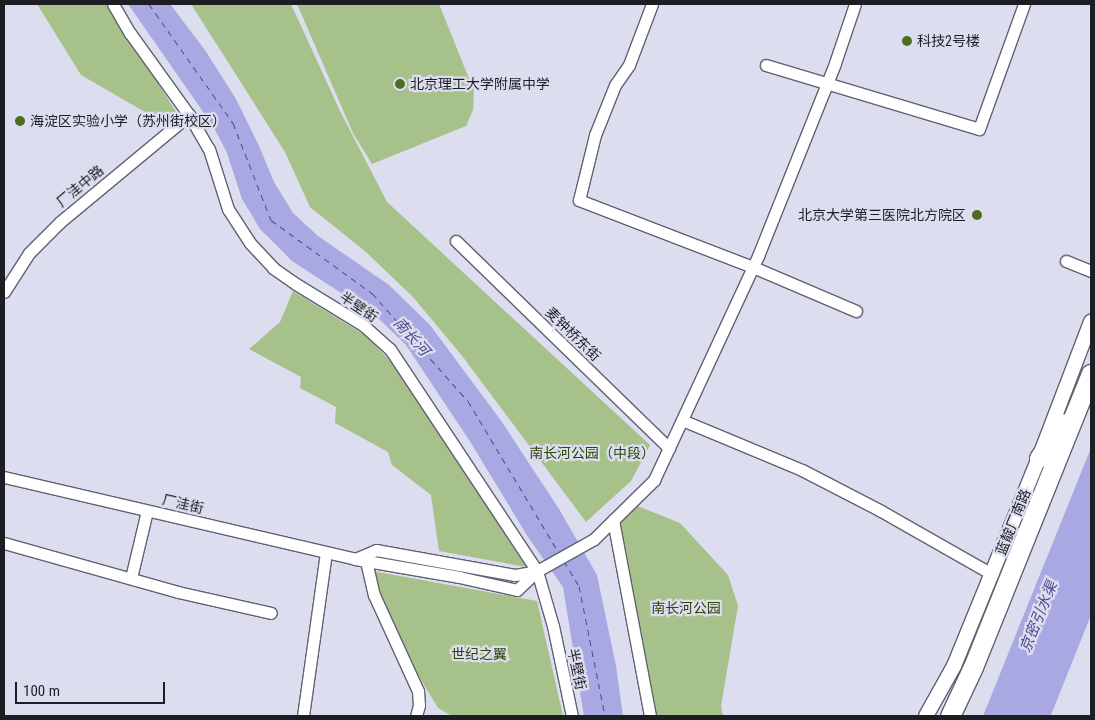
<!DOCTYPE html>
<meta charset="utf-8">
<style>
body{margin:0}
#map{position:relative;width:1095px;height:720px;overflow:hidden;background:#dcddef;font-family:"Roboto Condensed","Noto Sans SC",sans-serif}
div>[style]{position:absolute}
[style*='--x']{left:calc(var(--x)*1px);top:calc(var(--y)*1px);width:calc(var(--w)*1px);rotate:calc(var(--a)*1deg)}
.green>*{inset:0;background:#a6c189}
.water>*{inset:0;background:#a8a8e2}
.ferry>*{height:1px;margin-top:-0.5px;transform-origin:0;background:repeating-linear-gradient(90deg,#4d498f 0 6px,transparent 0 11px)}
.roads{filter:drop-shadow(1px 0 #606171) drop-shadow(-1px 0 #606171) drop-shadow(0 1px #606171) drop-shadow(0 -1px #606171)}
.minor>*{height:11px;margin:-5.5px;padding:0 5.5px;transform-origin:5.5px;border-radius:5.5px;background:#fff}
.tertiary>*{height:14px;margin:-7px;padding:0 7px;transform-origin:7px;border-radius:7px;background:#fff}
.trunk>*{height:19px;margin:-9.5px;padding:0 9.5px;transform-origin:9.5px;border-radius:9.5px;background:#fff}
.dots>*{width:14px;height:14px;translate:-50% -50%;box-sizing:border-box;border:2px solid #dcddef;border-radius:50%}
span{translate:-50% -50%;white-space:nowrap;text-align:center;line-height:1.15;-webkit-text-stroke:4.5px #dcddef;paint-order:stroke}
.poi-label{font-size:14px;color:#1d1d24}
.left{translate:0 -50%;text-align:left}
.right{translate:-100% -50%;text-align:right}
.street-label{font-size:14px;color:#1d1d24}
.park-label{font-size:14px;color:#2d4505}
.water-label{font-size:15px;color:#4d498f;font-style:italic}
.frame{position:absolute;inset:0;border:5px solid #1d1d24;pointer-events:none}
.scale{position:absolute;left:15px;top:682px;width:150px;height:22px;box-sizing:border-box;border:2px solid #1d1d24;border-top:0;padding-left:6px;font-size:15px;line-height:18px;white-space:nowrap;color:#1d1d24;-webkit-text-stroke:4px #dcddef;paint-order:stroke}
</style>
<div id="map">
<div class="green">
<div style="clip-path:polygon(37px 4px,108px 4px,178px 115px,164px 123px,81px 75px)"></div>
<div style="clip-path:polygon(191px 4px,291px 4px,340px 111px,387px 202px,650px 445px,631px 481px,586px 522px,463px 357px,413px 297px,366px 252px,310px 207px,285px 152px)"></div>
<div style="clip-path:polygon(297px 4px,439px 4px,474px 91px,473px 110px,466px 126px,372px 164px,353px 133px)"></div>
<div style="clip-path:polygon(293px 291px,366px 336px,401px 372px,526px 567px,439px 551px,431px 495px,392px 465px,388px 452px,335px 423px,336px 407px,300px 388px,301px 377px,249px 349px,280px 322px)"></div>
<div style="clip-path:polygon(635px 505px,680px 523px,728px 575px,738px 606px,721px 706px,723px 716px,655px 716px,619px 520px)"></div>
<div style="clip-path:polygon(372px 571px,537px 601px,563px 716px,452px 716px,438px 708px,369px 594px)"></div>
</div>
<div class="water">
<div style="clip-path:polygon(128px 4px,170px 4px,205px 50px,236px 99px,259px 146px,274px 182px,293px 213px,318px 236px,389px 285px,430px 325px,502px 422px,559px 509px,597px 575px,616px 666px,623px 716px,584px 716px,563px 587px,528px 537px,471px 443px,406px 345px,375px 315px,292px 261px,260px 229px,242px 199px,227px 153px,213px 126px)"></div>
<div style="clip-path:polygon(1091px 448px,1091px 615px,1051px 715px,983px 716px)"></div>
</div>
<div class="ferry">
<div style="--x:149;--y:4;--w:146;--a:54.8"></div>
<div style="--x:233;--y:123;--w:104;--a:68.6"></div>
<div style="--x:271;--y:220;--w:125;--a:35.9"></div>
<div style="--x:372;--y:293;--w:144;--a:48.4"></div>
<div style="--x:468;--y:401;--w:177;--a:59.1"></div>
<div style="--x:564;--y:561;--w:29;--a:59"></div>
<div style="--x:579;--y:586;--w:133;--a:78.7"></div>
</div>
<div class="roads">
<div class="minor">
<div style="--x:113;--y:4;--w:34;--a:60"></div>
<div style="--x:130;--y:33;--w:101;--a:54.3"></div>
<div style="--x:189;--y:115;--w:39;--a:60"></div>
<div style="--x:209;--y:149;--w:63;--a:72.4"></div>
<div style="--x:228;--y:209;--w:40;--a:57.1"></div>
<div style="--x:250;--y:243;--w:34;--a:47"></div>
<div style="--x:273;--y:268;--w:28;--a:35"></div>
<div style="--x:296;--y:284;--w:79;--a:31.5"></div>
<div style="--x:363;--y:325;--w:36;--a:42"></div>
<div style="--x:390;--y:349;--w:266;--a:56.5"></div>
<div style="--x:537;--y:571;--w:57;--a:73.8"></div>
<div style="--x:553;--y:626;--w:92;--a:78.1"></div>
<div style="--x:652;--y:4;--w:65;--a:110.7"></div>
<div style="--x:629;--y:65;--w:24;--a:125"></div>
<div style="--x:615;--y:85;--w:54;--a:111.8"></div>
<div style="--x:595;--y:135;--w:67;--a:103.8"></div>
<div style="--x:579;--y:200;--w:186;--a:21.1"></div>
<div style="--x:753;--y:267;--w:112;--a:23.1"></div>
<div style="--x:766;--y:65;--w:222;--a:16.7"></div>
<div style="--x:979;--y:129;--w:133;--a:-70.2"></div>
<div style="--x:456;--y:241;--w:297;--a:44.2"></div>
<div style="--x:1066;--y:261;--w:27;--a:22"></div>
<div style="--x:4;--y:292;--w:46;--a:-57.3"></div>
<div style="--x:29;--y:253;--w:44;--a:-45"></div>
<div style="--x:60;--y:222;--w:168;--a:-39.7"></div>
<div style="--x:682;--y:420;--w:130;--a:22.6"></div>
<div style="--x:802;--y:470;--w:89;--a:27.4"></div>
<div style="--x:881;--y:511;--w:128;--a:29.6"></div>
<div style="--x:4;--y:477;--w:360;--a:13.1"></div>
<div style="--x:355;--y:559;--w:106;--a:9.8"></div>
<div style="--x:459;--y:577;--w:59;--a:12.6"></div>
<div style="--x:517;--y:590;--w:28;--a:-44"></div>
<div style="--x:613;--y:520;--w:199;--a:79.3"></div>
<div style="--x:4;--y:543;--w:181;--a:15.7"></div>
<div style="--x:178;--y:592;--w:95;--a:12.7"></div>
<div style="--x:355;--y:559;--w:23;--a:-23"></div>
<div style="--x:376;--y:550;--w:141;--a:10.2"></div>
<div style="--x:515;--y:575;--w:22;--a:-10"></div>
<div style="--x:537;--y:571;--w:65;--a:-29.3"></div>
<div style="--x:594;--y:539;--w:84;--a:-44.5"></div>
<div style="--x:654;--y:480;--w:247;--a:-65.1"></div>
<div style="--x:758;--y:256;--w:208;--a:-68.2"></div>
<div style="--x:835;--y:63;--w:62;--a:-71.3"></div>
<div style="--x:366;--y:561;--w:35;--a:77"></div>
<div style="--x:374;--y:595;--w:106;--a:65.4"></div>
<div style="--x:418;--y:691;--w:14;--a:86"></div>
<div style="--x:419;--y:705;--w:11;--a:105"></div>
<div style="--x:131;--y:578;--w:69;--a:-76.6"></div>
<div style="--x:303;--y:716;--w:165;--a:-82"></div>
</div>
<div class="tertiary">
<div style="--x:926;--y:716;--w:57;--a:-60.8"></div>
<div style="--x:954;--y:666;--w:225;--a:-67.8"></div>
<div style="--x:1039;--y:458;--w:146;--a:-69.1"></div>
</div>
<div class="trunk">
<div style="--x:1039;--y:458;--w:42;--a:-55.6"></div>
<div style="--x:950;--y:716;--w:54;--a:-64.9"></div>
<div style="--x:973;--y:667;--w:316;--a:-68.1"></div>
</div>
</div>
<div class="dots">
<div style="left:907px;top:41px;background:#4e6c22"></div>
<div style="left:400px;top:84px;background:#4e6c22"></div>
<div style="left:20px;top:121px;background:#4e6c22"></div>
<div style="left:977px;top:215px;background:#4e6c22"></div>
</div>
<div class="poi-label">
<span class="left" style="left:917px;top:41px">科技2号楼</span>
<span class="left" style="left:410px;top:84px">北京理工大学附属中学</span>
<span class="left" style="left:30px;top:121px">海淀区实验小学（苏州街校区）</span>
<span class="right" style="left:966px;top:215px">北京大学第三医院北方院区</span>
</div>
<div class="street-label">
<span style="left:80px;top:186px;rotate:-40deg">厂洼中路</span>
<span style="left:359px;top:307px;rotate:34deg">半壁街</span>
<span style="left:573px;top:334px;rotate:44deg">麦钟桥东街</span>
<span style="left:183px;top:504px;rotate:13deg">厂洼街</span>
<span style="left:1013px;top:522px;rotate:-68deg">蓝靛厂南路</span>
<span style="left:577px;top:669px;rotate:78deg">半壁街</span>
</div>
<div class="park-label">
<span style="left:592px;top:453px">南长河公园（中段）</span>
<span style="left:686px;top:608px">南长河公园</span>
<span style="left:479px;top:654px">世纪之翼</span>
</div>
<div class="water-label">
<span style="left:411px;top:337px;rotate:48deg">南长河</span>
<span style="left:1039px;top:617px;rotate:-68deg">京密引水渠</span>
</div>
<div class="frame"></div>
<div class="scale">100 m</div>
</div>
